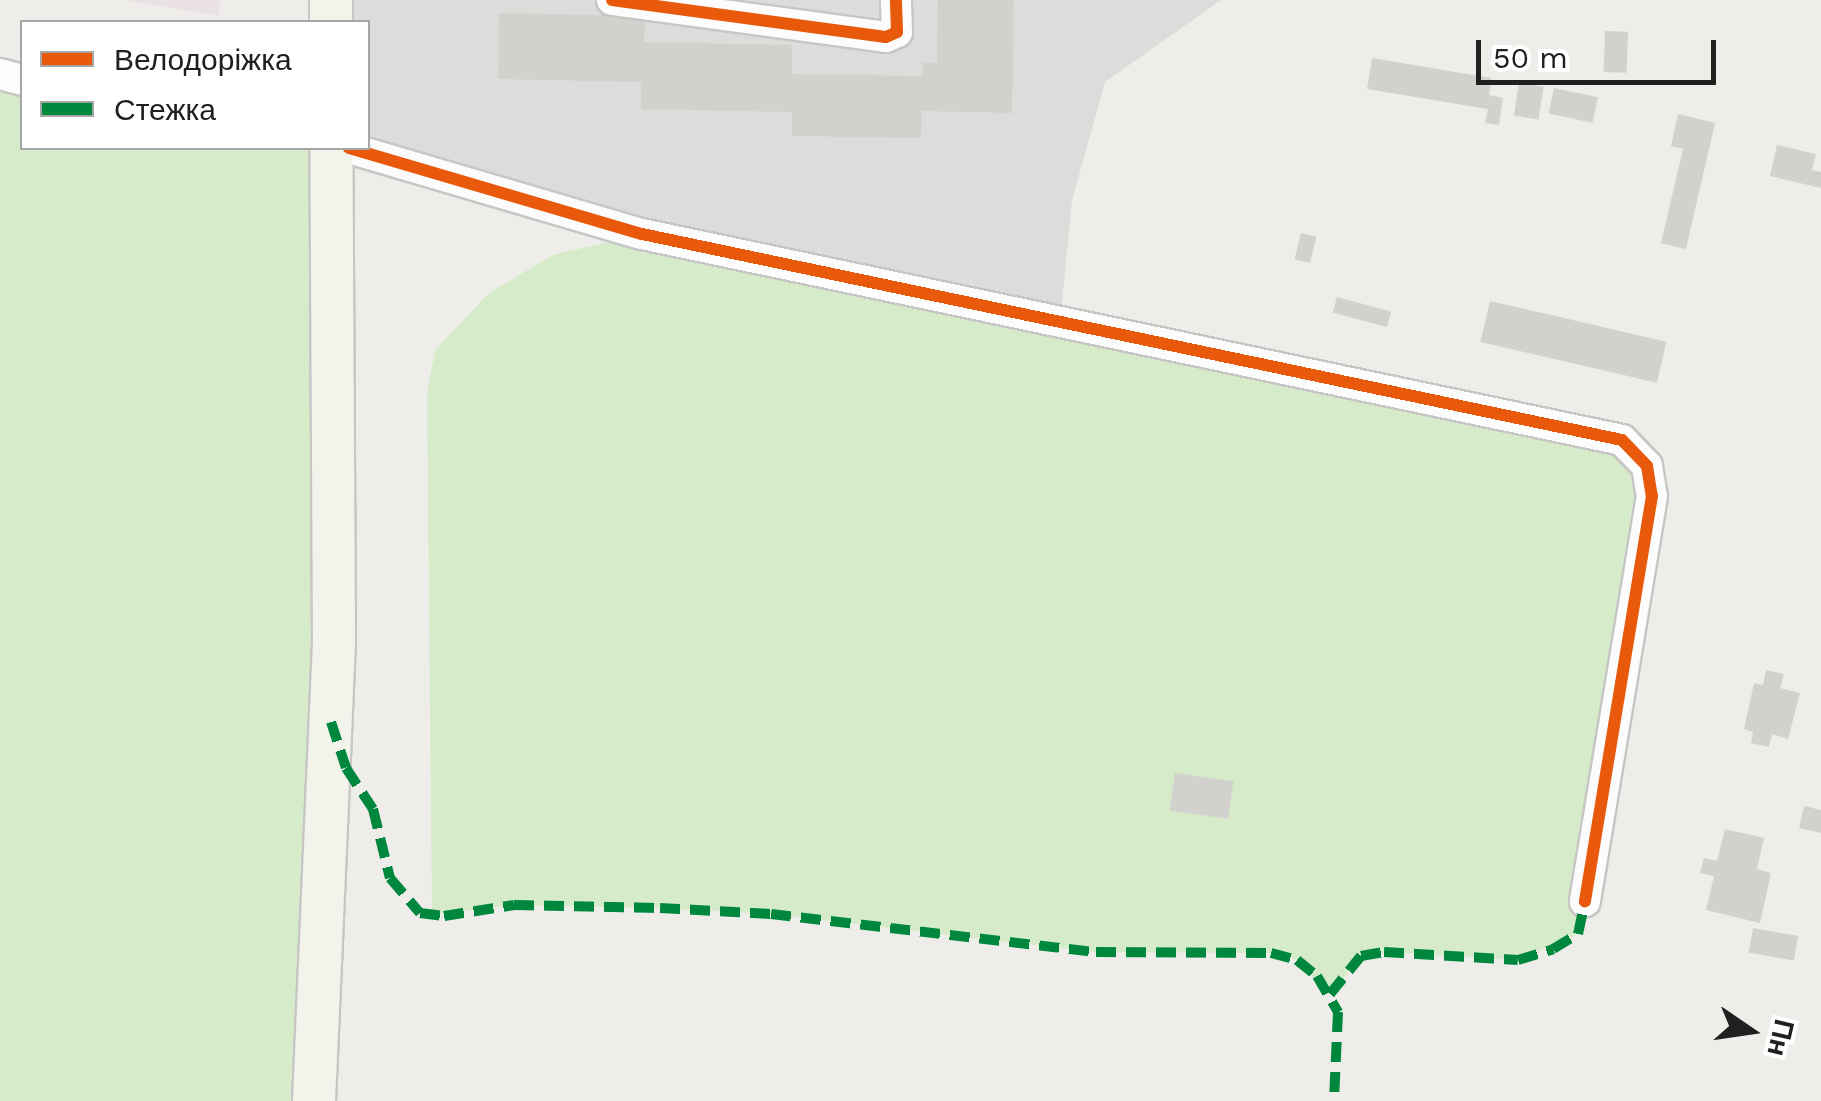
<!DOCTYPE html>
<meta charset="utf-8">
<style>
body{margin:0}
#map{position:relative;width:1821px;height:1101px;overflow:hidden;background:#eeede9;font-family:"Work Sans",sans-serif}
div>[style]{position:absolute}
[style*='--x']{left:calc(var(--x)*1px);top:calc(var(--y)*1px);width:calc(var(--w)*1px);rotate:calc(var(--a)*1deg)}
.residential>*{inset:0;background:#dddcda}
.industrial>*{inset:0;background:#ebe2e6}
.grass>*{inset:0;background:#d6ebc9}
.building>*{inset:0;background:#d2d1ce;transform-origin:0 0}
.roads{filter:drop-shadow(2px 0 #c7c6c5) drop-shadow(-2px 0 #c7c6c5) drop-shadow(0 2px #c7c6c5) drop-shadow(0 -2px #c7c6c5)}
.street>*{height:30px;margin:-15px;padding:0 15px;transform-origin:15px;border-radius:15px;background:#fcfcfc}
.secondary>*{height:42px;margin:-21px;padding:0 21px;transform-origin:21px;border-radius:21px;background:#f2f4ec}
.quiet>*{height:10px;margin-top:-5px;transform-origin:0;background:repeating-linear-gradient(90deg,#00873e 0 20px,transparent 0 30px)}
.cycleway>*{height:12px;margin:-6px;padding:0 6px;transform-origin:6px;border-radius:6px;background:#e8590c}
span{translate:-50% -50%;white-space:nowrap;text-align:center;line-height:1.15;-webkit-text-stroke:8px #fff;paint-order:stroke}
.legend{position:absolute;left:20px;top:20px;width:350px;height:130px;box-sizing:border-box;background:#fff;border:2px solid #a6a6a6;margin:0;padding:12px 18px;list-style:none;font-size:30px;color:#202020}
.legend li{display:flex;align-items:center;gap:20px;height:50px}
.legend b{width:50px;border:2px solid #a6a6a6}
.north{position:absolute;left:1701px;top:981px;width:100px;height:100px;-webkit-text-stroke:8px #fff;paint-order:stroke;rotate:103deg;font-size:28px;font-weight:700;line-height:40px;text-align:center;color:#202020}
.north::after{content:'';display:block;margin:auto;width:35px;height:45px;background:#202020;clip-path:polygon(50% 0,100% 100%,50% 72%,0 100%)}
.scale{position:absolute;left:1476px;top:40px;width:240px;height:45px;box-sizing:border-box;border:5px solid #202020;border-top:0;padding-left:12px;font-size:30px;line-height:35px;white-space:nowrap;color:#202020;-webkit-text-stroke:8px #fff;paint-order:stroke}
</style>
<div id="map">
<div class="residential">
<div style="clip-path:polygon(331px 0,1221px 0,1105px 82px,1072px 200px,1060px 324px,642px 234px,368px 148px,368px 22px,331px 22px)"></div>
</div>
<div class="industrial">
<div style="clip-path:polygon(123px 0,220px 0,219px 16px)"></div>
</div>
<div class="grass">
<div style="clip-path:polygon(0 74px,22px 80px,22px 148px,331px 148px,314px 1101px,0 1101px)"></div>
<div style="clip-path:polygon(642px 234px,1552px 425px,1647px 466px,1578px 934px,1518px 960px,1384px 952px,1361px 957px,1330px 994px,1297px 960px,1271px 953px,1096px 952px,771px 914px,660px 908px,514px 905px,432px 915px,427px 391px,436px 349px,489px 293px,553px 255px)"></div>
</div>
<div class="building">
<div style="clip-path:polygon(938px 0,1014px 0,1012px 113px,922px 111px,921px 138px,792px 136px,792px 112px,641px 109px,641px 82px,498px 79px,499px 13px,645px 16px,644px 42px,792px 45px,792px 74px,923px 76px,923px 63px,937px 63px)"></div>
<div style="left:1605px;top:31px;width:23px;height:41px;rotate:2deg"></div>
<div style="clip-path:polygon(1372px 58px,1491px 78px,1489px 95px,1503px 98px,1499px 125px,1485px 123px,1488px 109px,1367px 89px)"></div>
<div style="left:1519px;top:83px;width:25px;height:33px;rotate:9deg"></div>
<div style="left:1554px;top:88px;width:45px;height:26px;rotate:12deg"></div>
<div style="clip-path:polygon(1678px 114px,1715px 123px,1686px 249px,1661px 243px,1683px 149px,1671px 146px)"></div>
<div style="clip-path:polygon(1777px 145px,1816px 154px,1812px 170px,1821px 172px,1821px 188px,1770px 176px)"></div>
<div style="left:1301px;top:233px;width:16px;height:27px;rotate:14deg"></div>
<div style="left:1337px;top:297px;width:56px;height:16px;rotate:15deg"></div>
<div style="left:1490px;top:301px;width:181px;height:42px;rotate:13deg"></div>
<div style="clip-path:polygon(1766px 670px,1784px 674px,1780px 688px,1800px 693px,1788px 739px,1772px 734px,1769px 747px,1751px 743px,1753px 732px,1744px 729px,1754px 683px,1763px 685px)"></div>
<div style="left:1175px;top:773px;width:59px;height:38px;rotate:8deg"></div>
<div style="clip-path:polygon(1804px 806px,1821px 810px,1821px 833px,1799px 828px)"></div>
<div style="clip-path:polygon(1725px 829px,1764px 838px,1757px 869px,1771px 873px,1760px 923px,1706px 910px,1714px 876px,1700px 873px,1704px 858px,1717px 861px)"></div>
<div style="left:1753px;top:928px;width:46px;height:25px;rotate:10deg"></div>
</div>
<div class="roads">
<div class="street">
<div style="--x:612;--y:0;--w:276;--a:7.7"></div>
<div style="--x:886;--y:37;--w:12;--a:-24"></div>
<div style="--x:897;--y:32;--w:32;--a:-92"></div>
<div style="--x:0;--y:74;--w:23;--a:15"></div>
<div style="--x:349;--y:148;--w:305;--a:16.4"></div>
<div style="--x:642;--y:234;--w:1001;--a:11.87"></div>
<div style="--x:1622;--y:440;--w:36;--a:46"></div>
<div style="--x:1647;--y:466;--w:30;--a:81"></div>
<div style="--x:1652;--y:496;--w:411;--a:99.4"></div>
</div>
<div class="secondary">
<div style="--x:331;--y:0;--w:22;--a:90"></div>
<div style="--x:314;--y:1101;--w:460;--a:-87.5"></div>
<div style="--x:334;--y:641;--w:493;--a:-90.3"></div>
</div>
</div>
<div class="quiet">
<div style="--x:331;--y:722;--w:48;--a:71.9"></div>
<div style="--x:346;--y:768;--w:49;--a:56.6"></div>
<div style="--x:373;--y:809;--w:71;--a:76.2"></div>
<div style="--x:390;--y:878;--w:46;--a:49.4"></div>
<div style="--x:420;--y:913;--w:24;--a:7"></div>
<div style="--x:444;--y:916;--w:71;--a:-8.9"></div>
<div style="--x:514;--y:905;--w:146;--a:1.2"></div>
<div style="--x:660;--y:908;--w:111;--a:3.1"></div>
<div style="--x:771;--y:914;--w:327;--a:6.7"></div>
<div style="--x:1096;--y:952;--w:175;--a:0.3"></div>
<div style="--x:1271;--y:953;--w:27;--a:15"></div>
<div style="--x:1297;--y:960;--w:26;--a:39"></div>
<div style="--x:1317;--y:976;--w:42;--a:59.7"></div>
<div style="--x:1338;--y:1012;--w:89;--a:92.6"></div>
<div style="--x:1330;--y:994;--w:49;--a:-50.8"></div>
<div style="--x:1361;--y:956;--w:23;--a:-10"></div>
<div style="--x:1384;--y:952;--w:134;--a:3.4"></div>
<div style="--x:1518;--y:960;--w:37;--a:-17"></div>
<div style="--x:1553;--y:949;--w:29;--a:-31"></div>
<div style="--x:1578;--y:934;--w:33;--a:-78"></div>
</div>
<div class="cycleway">
<div style="--x:612;--y:0;--w:276;--a:7.7"></div>
<div style="--x:886;--y:37;--w:12;--a:-24"></div>
<div style="--x:897;--y:32;--w:32;--a:-92"></div>
<div style="--x:349;--y:148;--w:305;--a:16.4"></div>
<div style="--x:642;--y:234;--w:1001;--a:11.87"></div>
<div style="--x:1622;--y:440;--w:36;--a:46"></div>
<div style="--x:1647;--y:466;--w:30;--a:81"></div>
<div style="--x:1652;--y:496;--w:411;--a:99.4"></div>
</div>
<ul class="legend">
<li><b style="height:12px;background:#e8590c"></b>Велодоріжка</li>
<li><b style="height:12px;background:#00873e"></b>Стежка</li>
</ul>
<div class="north">Пн</div>
<div class="scale">50 m</div>
</div>
